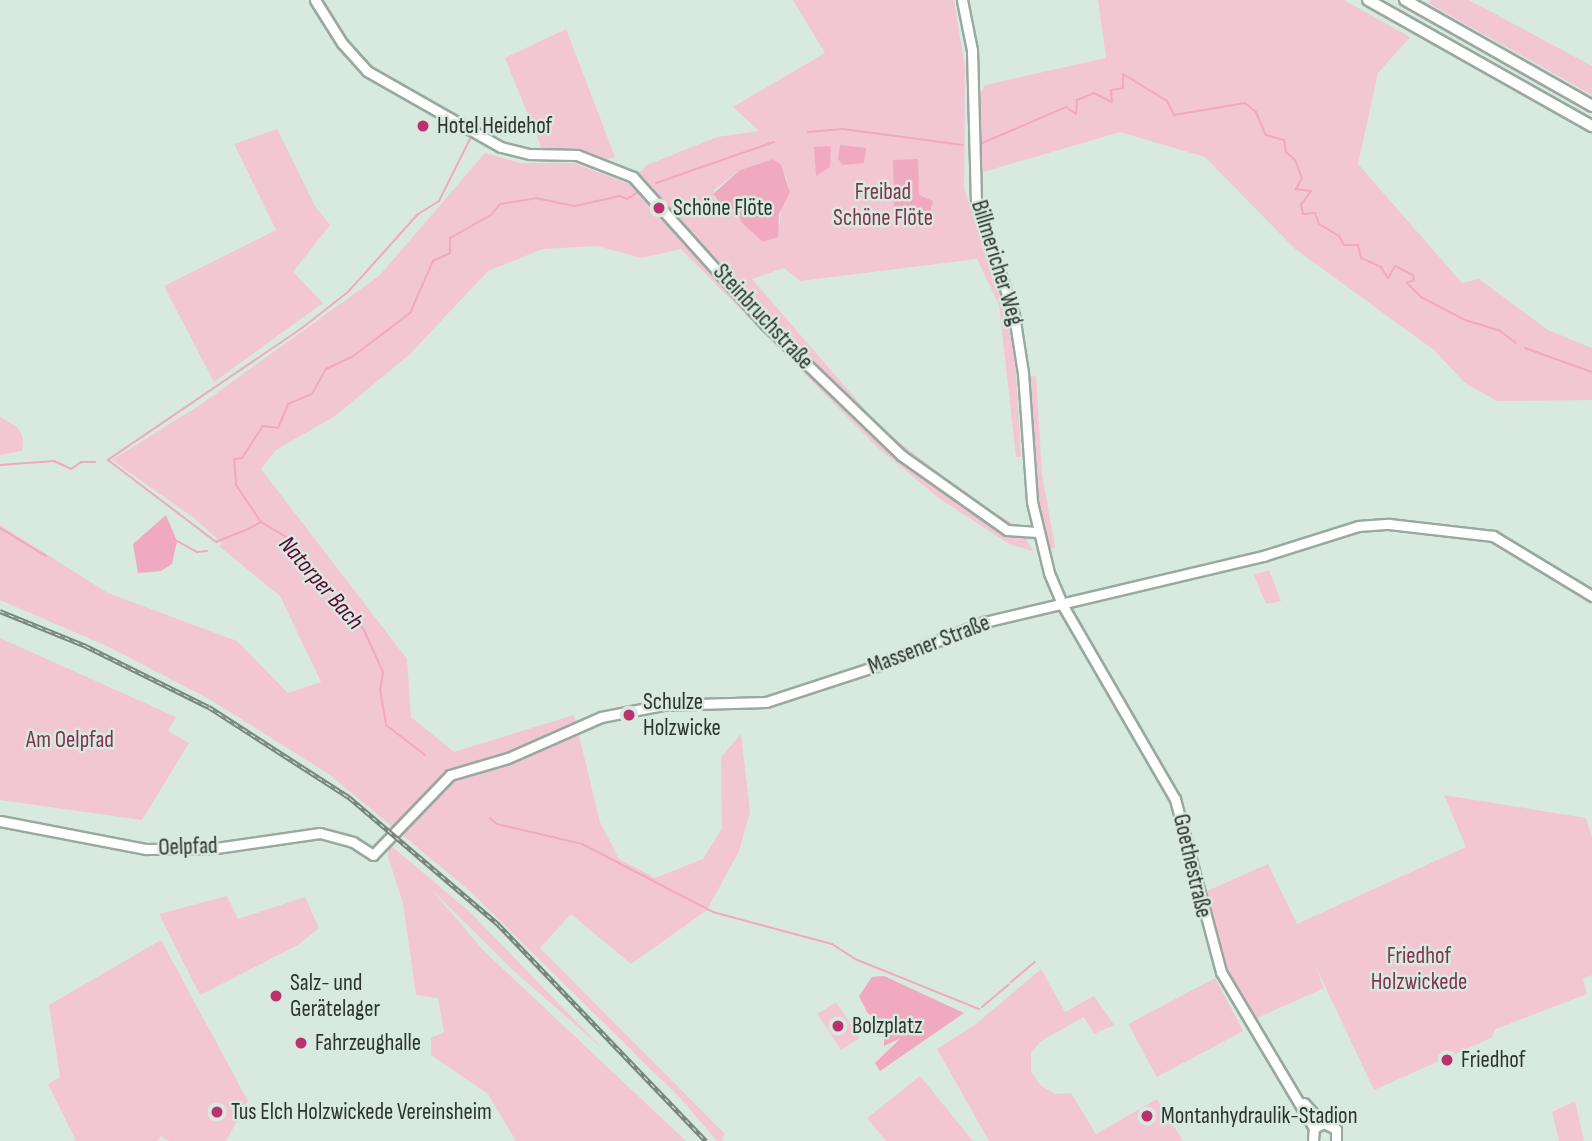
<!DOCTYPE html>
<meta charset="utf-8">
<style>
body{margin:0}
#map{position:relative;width:1592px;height:1141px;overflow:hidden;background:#d8e9e0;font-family:"Sofia Sans Condensed",sans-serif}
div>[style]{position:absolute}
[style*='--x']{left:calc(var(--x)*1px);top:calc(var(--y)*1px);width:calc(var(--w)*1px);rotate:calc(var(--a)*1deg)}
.green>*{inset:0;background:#f3c6d4;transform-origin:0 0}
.water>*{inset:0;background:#f1a9c1}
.stream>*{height:2px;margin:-1px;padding:0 1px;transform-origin:1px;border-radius:1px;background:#f1a9c1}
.roads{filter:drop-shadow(2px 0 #98a9a0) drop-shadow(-2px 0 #98a9a0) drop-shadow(0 2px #98a9a0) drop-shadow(0 -2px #98a9a0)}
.secondary>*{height:9px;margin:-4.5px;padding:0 4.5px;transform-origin:4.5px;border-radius:4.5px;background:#fff}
.highway>*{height:10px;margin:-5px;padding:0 5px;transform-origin:5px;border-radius:5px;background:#fff}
.rail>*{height:4.5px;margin-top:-2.25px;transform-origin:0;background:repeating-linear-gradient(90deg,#d8e9e0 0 5px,#79857f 0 10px);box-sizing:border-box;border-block:2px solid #79857f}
.dots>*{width:19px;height:19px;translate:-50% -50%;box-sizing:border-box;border:4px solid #d8e9e0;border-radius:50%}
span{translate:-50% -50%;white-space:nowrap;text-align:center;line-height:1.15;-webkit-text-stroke:5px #d8e9e0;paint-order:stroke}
.poi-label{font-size:23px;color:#2c3330}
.left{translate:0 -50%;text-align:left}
.park-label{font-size:23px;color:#833051}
.street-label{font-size:23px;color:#2c3330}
.water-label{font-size:24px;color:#5b0731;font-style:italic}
</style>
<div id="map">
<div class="green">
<div style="clip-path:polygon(evenodd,793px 0,954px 0,965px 68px,964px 189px,1004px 303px,1015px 359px,1021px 457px,1016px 457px,999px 305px,977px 259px,800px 281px,784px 268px,752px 279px,880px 427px,973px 500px,1019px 527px,1033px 551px,1011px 545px,940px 499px,877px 447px,681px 249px,642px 258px,597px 246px,543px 249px,488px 271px,409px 355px,335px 416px,276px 450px,261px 469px,407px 659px,411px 717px,454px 752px,574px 715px,600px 822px,619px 859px,655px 878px,703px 859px,722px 829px,721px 757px,741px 734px,750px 812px,739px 851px,707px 910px,631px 964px,571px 914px,540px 948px,725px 1134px,722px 1141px,717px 1141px,681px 1099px,470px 891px,330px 775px,211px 700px,109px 647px,0 600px,0 525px,108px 593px,237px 641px,288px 693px,321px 682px,280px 596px,219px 546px,222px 543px,194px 518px,112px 460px,200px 405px,379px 276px,485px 153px,520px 163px,574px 163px,629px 184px,647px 165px,717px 137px,759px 131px,733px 107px,825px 53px,793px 0,773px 159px,787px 178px,789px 192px,781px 208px,780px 223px,763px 242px,742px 222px,735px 209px,725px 209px,714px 197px,714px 190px,740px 170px,773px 159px)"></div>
<div style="clip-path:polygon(1098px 0,1344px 0,1410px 37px,1378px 73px,1358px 164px,1462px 283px,1479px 279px,1548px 330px,1592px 348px,1592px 400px,1497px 401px,1465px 383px,1434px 350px,1294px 248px,1205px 157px,1120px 132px,973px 175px,974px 104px,985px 85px,1106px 58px)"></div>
<div style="clip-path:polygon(1431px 0,1469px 0,1592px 66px,1592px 95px,1428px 3px)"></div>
<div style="clip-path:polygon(566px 29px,615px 157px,607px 159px,542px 149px,505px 58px)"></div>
<div style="clip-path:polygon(277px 129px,315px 206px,330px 225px,293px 272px,323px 303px,214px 382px,164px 286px,276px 230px,234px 144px)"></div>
<div style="clip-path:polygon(1036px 376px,1042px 474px,1055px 547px,1048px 550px,1032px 472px,1027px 377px)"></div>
<div style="clip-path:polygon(0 417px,18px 428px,23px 438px,22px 451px,0 455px)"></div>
<div style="clip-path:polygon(1269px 570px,1281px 601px,1266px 604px,1254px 575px)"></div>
<div style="clip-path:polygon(0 638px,176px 717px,168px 731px,189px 743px,142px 820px,0 800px)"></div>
<div style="clip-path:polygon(1444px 795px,1586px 818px,1592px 838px,1592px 975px,1583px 979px,1587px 994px,1496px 1029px,1491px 1038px,1374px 1090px,1315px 965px,1324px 988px,1255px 1019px,1226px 965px,1205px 892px,1268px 864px,1297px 924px,1466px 847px)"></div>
<div style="clip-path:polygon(389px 844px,471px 913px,602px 1048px,514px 971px,430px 888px,484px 951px,686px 1141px,516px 1141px,488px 1094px,431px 1055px,431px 1038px,444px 1032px,438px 998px,416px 995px,403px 903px,388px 857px)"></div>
<div style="clip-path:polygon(227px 896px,238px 919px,305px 897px,319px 928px,298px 945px,200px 995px,159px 914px)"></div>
<div style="clip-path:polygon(161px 940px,248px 1101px,226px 1141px,169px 1141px,161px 1136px,158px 1141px,76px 1141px,48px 1084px,60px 1077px,49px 1005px)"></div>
<div style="clip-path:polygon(1041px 969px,1065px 1012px,1094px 996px,1114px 1025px,1094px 1034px,1084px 1017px,1041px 1041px,1031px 1053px,1031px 1071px,1040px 1085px,1055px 1094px,1071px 1093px,1096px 1134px,1157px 1099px,1183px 1141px,989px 1141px,937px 1049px,976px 1024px)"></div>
<div style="left:1215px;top:978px;width:60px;height:98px;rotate:62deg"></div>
<div style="left:836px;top:1002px;width:43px;height:22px;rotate:57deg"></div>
<div style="clip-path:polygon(920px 1076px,973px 1141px,886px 1141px,867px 1118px)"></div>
<div style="clip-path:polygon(1575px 1101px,1584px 1141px,1559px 1141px,1552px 1112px)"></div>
</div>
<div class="water">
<div style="clip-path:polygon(840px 145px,866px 148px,864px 163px,843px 165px,838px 159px)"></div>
<div style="clip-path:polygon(831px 146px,830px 167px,816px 176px,814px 147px)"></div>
<div style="clip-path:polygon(773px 159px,781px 165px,790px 192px,779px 214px,778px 237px,763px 242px,742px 223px,735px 209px,725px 209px,713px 194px,740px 170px)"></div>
<div style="clip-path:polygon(918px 159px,919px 195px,933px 201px,929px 216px,894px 214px,893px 160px)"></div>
<div style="clip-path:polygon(166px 515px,177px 541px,172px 564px,161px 571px,138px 573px,133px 544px)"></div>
<div style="clip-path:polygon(884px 976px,964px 1013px,880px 1071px,875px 1063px,901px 1038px,884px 1046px,884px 1029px,867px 1012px,859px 996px,872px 977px)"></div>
</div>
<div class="stream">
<div style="--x:808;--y:132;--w:35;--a:-5"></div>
<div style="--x:843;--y:129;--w:121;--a:7.6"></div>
<div style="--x:470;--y:139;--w:69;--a:116.6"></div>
<div style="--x:439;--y:201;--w:25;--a:148"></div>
<div style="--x:418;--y:214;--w:105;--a:131.9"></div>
<div style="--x:348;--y:292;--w:58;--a:142"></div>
<div style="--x:302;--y:328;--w:235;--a:145.8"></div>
<div style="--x:108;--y:460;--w:136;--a:37.2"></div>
<div style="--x:216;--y:542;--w:37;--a:-22"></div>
<div style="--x:250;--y:528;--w:13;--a:-29"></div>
<div style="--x:261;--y:522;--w:45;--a:-124"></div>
<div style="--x:236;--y:485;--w:26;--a:-94"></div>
<div style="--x:234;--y:459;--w:8;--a:-7"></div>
<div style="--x:242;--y:458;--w:38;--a:-57"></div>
<div style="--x:263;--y:426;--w:15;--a:8"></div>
<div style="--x:278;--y:428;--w:26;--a:-67"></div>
<div style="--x:288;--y:404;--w:26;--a:-23"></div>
<div style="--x:312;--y:394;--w:29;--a:-61"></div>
<div style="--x:326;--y:369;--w:29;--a:-25"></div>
<div style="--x:352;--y:357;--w:73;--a:-37.2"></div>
<div style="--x:410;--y:313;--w:57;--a:-66.1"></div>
<div style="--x:433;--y:261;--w:19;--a:-25"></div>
<div style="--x:450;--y:253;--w:15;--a:-90"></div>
<div style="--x:450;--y:238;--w:47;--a:-29.3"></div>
<div style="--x:491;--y:215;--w:14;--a:-51"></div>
<div style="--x:500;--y:204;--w:36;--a:-9"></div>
<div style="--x:536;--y:198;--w:40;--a:12"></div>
<div style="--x:575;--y:206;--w:46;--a:-12.5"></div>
<div style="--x:620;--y:196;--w:8;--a:23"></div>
<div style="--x:627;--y:199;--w:13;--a:-32"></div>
<div style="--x:638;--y:192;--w:7;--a:27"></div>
<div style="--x:980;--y:144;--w:94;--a:-23.3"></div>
<div style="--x:1066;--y:107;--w:12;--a:35"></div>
<div style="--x:1076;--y:114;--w:14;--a:-86"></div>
<div style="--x:1077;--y:100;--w:18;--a:-22"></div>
<div style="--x:1094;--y:93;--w:20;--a:27"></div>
<div style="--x:1112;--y:102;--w:12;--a:-95"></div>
<div style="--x:1111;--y:90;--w:12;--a:-9"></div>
<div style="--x:1123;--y:88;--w:14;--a:-90"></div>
<div style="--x:1123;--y:74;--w:52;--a:31.5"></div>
<div style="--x:1167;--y:101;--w:16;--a:63"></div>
<div style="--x:1174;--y:115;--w:72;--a:-9.6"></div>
<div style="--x:1245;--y:103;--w:14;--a:39"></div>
<div style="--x:1256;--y:112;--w:25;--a:67"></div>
<div style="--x:1266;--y:135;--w:19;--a:16"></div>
<div style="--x:1284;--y:140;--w:12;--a:81"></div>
<div style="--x:1286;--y:152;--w:12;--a:42"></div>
<div style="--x:1295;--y:160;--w:19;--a:69"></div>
<div style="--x:1302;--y:178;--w:13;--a:119"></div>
<div style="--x:1296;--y:189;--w:15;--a:8"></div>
<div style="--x:1311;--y:191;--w:17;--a:126"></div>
<div style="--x:1301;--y:205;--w:9;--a:77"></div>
<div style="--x:1303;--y:214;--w:12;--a:-5"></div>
<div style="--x:1315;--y:213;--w:12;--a:70"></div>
<div style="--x:1319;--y:224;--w:23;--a:31"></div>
<div style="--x:1339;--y:236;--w:10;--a:61"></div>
<div style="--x:1344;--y:245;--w:14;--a:0"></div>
<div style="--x:1358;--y:245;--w:13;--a:77"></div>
<div style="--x:1361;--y:258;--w:22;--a:24"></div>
<div style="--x:1381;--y:267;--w:13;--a:58"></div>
<div style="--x:1388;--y:278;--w:14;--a:-60"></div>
<div style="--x:1395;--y:266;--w:20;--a:27"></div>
<div style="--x:1413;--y:275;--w:5;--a:79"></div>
<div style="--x:1414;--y:280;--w:8;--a:157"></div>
<div style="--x:1407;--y:283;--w:20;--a:45"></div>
<div style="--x:1421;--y:297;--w:50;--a:27.6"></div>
<div style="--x:1465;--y:320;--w:37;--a:17"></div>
<div style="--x:1500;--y:331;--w:20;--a:37"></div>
<div style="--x:656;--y:183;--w:125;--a:-19.2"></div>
<div style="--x:1525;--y:348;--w:71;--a:19.7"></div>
<div style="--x:0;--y:465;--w:54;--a:-4.2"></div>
<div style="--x:54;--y:461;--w:19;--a:25"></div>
<div style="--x:71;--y:469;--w:12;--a:-35"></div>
<div style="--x:81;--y:462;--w:14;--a:0"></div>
<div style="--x:261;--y:522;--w:29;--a:31"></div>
<div style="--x:286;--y:537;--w:121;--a:50"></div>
<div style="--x:364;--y:630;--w:46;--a:65.7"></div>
<div style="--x:383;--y:672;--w:18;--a:99"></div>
<div style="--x:380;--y:690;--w:36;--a:80"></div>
<div style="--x:386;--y:725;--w:49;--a:37.6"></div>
<div style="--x:0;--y:528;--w:54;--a:31.3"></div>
<div style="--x:177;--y:541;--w:23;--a:29"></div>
<div style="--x:197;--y:552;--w:10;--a:-6"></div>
<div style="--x:490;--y:818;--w:9;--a:41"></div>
<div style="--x:497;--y:824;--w:87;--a:13.2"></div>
<div style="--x:582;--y:844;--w:148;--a:27.4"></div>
<div style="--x:713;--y:912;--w:123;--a:15.1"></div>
<div style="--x:832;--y:944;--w:27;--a:33"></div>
<div style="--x:855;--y:959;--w:134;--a:22"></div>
<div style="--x:1011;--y:982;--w:31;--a:-40"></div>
<div style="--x:982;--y:1007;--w:35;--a:-40"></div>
</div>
<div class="roads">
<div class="secondary">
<div style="--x:315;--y:0;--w:51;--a:57.9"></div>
<div style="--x:342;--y:43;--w:38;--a:48"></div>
<div style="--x:367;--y:71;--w:154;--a:29.6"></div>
<div style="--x:501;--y:147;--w:30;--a:14"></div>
<div style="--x:530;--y:154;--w:47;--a:1.2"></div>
<div style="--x:577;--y:155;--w:60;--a:21.4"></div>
<div style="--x:633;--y:177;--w:199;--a:48.1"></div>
<div style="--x:766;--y:325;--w:187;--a:43.9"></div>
<div style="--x:901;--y:455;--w:130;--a:35.3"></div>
<div style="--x:1007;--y:530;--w:30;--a:4"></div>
<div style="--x:962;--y:0;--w:51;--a:78.7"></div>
<div style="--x:972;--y:50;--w:151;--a:88.5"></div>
<div style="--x:976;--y:201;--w:120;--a:71.6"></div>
<div style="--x:1014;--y:315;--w:59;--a:81.2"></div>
<div style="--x:1023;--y:373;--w:129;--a:86"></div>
<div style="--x:1032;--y:502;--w:73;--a:76.5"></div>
<div style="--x:1049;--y:573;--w:36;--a:67"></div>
<div style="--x:1063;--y:606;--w:223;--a:59.9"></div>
<div style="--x:1175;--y:799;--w:179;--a:75.1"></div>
<div style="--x:1221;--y:972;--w:182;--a:59.2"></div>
<div style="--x:0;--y:821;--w:149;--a:10.9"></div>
<div style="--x:146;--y:849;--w:70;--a:-0.8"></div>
<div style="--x:216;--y:848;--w:105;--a:-8.2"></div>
<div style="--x:320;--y:833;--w:34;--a:15"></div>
<div style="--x:353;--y:842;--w:24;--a:33"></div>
<div style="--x:373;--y:855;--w:111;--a:-46.1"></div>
<div style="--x:450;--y:775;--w:60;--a:-16.3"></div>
<div style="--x:508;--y:758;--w:102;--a:-23.8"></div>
<div style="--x:601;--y:717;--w:63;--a:-11"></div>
<div style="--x:663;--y:705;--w:103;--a:-1.7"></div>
<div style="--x:766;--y:702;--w:116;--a:-18.1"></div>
<div style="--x:876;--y:666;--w:117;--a:-22.2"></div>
<div style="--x:984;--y:622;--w:287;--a:-13.3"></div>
<div style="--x:1263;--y:556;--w:100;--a:-17.5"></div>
<div style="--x:1358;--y:526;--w:31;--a:-4"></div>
<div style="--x:1389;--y:524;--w:105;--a:6.6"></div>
<div style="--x:1493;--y:536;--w:116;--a:31.2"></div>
<div style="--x:1304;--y:1103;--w:27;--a:48"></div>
<div style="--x:1313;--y:1141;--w:13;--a:-86"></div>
<div style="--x:1314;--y:1128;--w:11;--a:-27"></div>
<div style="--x:1324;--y:1123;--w:13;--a:27"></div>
<div style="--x:1336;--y:1129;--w:12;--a:90"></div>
</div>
<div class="highway">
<div style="--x:1368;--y:0;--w:257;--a:29.4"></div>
<div style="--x:1405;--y:0;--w:215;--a:29.5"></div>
</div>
</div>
<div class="rail">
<div style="--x:0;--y:611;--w:93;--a:22.1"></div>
<div style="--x:86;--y:646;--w:137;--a:26.4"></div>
<div style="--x:209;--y:707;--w:168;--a:32.8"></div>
<div style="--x:350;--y:798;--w:196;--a:40.4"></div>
<div style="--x:499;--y:925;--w:299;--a:46.2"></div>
</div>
<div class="dots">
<div style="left:423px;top:126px;background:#ba316e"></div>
<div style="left:659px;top:208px;background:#ba316e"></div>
<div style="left:629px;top:715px;background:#ba316e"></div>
<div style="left:276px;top:996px;background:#ba316e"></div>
<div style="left:838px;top:1026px;background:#ba316e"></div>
<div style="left:301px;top:1043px;background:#ba316e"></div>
<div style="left:1447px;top:1060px;background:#ba316e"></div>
<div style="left:217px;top:1112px;background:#ba316e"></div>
<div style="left:1147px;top:1116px;background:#ba316e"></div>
</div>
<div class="poi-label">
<span class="left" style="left:437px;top:126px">Hotel Heidehof</span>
<span class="left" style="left:673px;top:208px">Schöne Flöte</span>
<span class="left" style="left:643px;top:715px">Schulze<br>Holzwicke</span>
<span class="left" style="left:290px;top:996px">Salz- und<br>Gerätelager</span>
<span class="left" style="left:852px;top:1026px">Bolzplatz</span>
<span class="left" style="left:315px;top:1043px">Fahrzeughalle</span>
<span class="left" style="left:1461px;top:1060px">Friedhof</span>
<span class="left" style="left:231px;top:1112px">Tus Elch Holzwickede Vereinsheim</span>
<span class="left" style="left:1161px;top:1116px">Montanhydraulik-Stadion</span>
</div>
<div class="park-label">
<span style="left:883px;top:205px">Freibad<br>Schöne Flöte</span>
<span style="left:70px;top:740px">Am Oelpfad</span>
<span style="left:1419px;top:969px">Friedhof<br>Holzwickede</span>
</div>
<div class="street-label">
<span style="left:997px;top:263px;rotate:73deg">Billmericher Weg</span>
<span style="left:763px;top:317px;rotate:47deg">Steinbruchstraße</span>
<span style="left:929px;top:645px;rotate:-21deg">Massener Straße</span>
<span style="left:188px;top:847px;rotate:-2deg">Oelpfad</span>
<span style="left:1192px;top:866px;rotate:77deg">Goethestraße</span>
</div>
<div class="water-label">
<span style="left:321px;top:583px;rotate:49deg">Natorper Bach</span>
</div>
</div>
